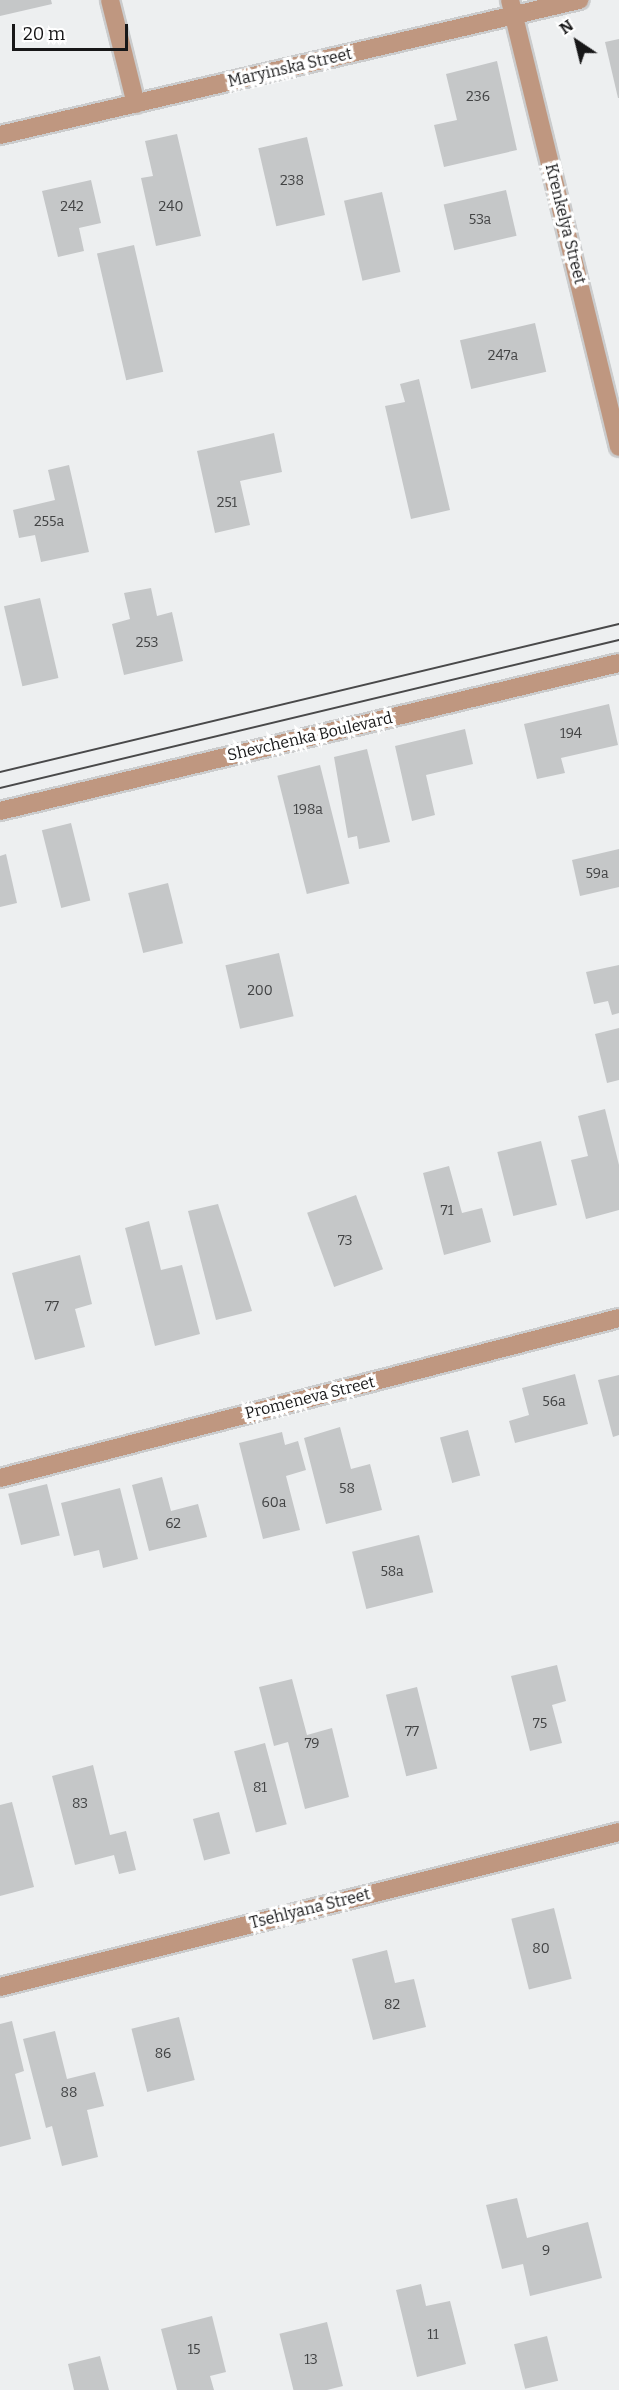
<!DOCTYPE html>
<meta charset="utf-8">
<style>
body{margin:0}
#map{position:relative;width:619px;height:2390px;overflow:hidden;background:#edeff0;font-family:Bitter,serif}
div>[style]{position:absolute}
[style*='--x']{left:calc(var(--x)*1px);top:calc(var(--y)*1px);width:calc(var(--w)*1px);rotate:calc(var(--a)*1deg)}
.building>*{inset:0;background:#c5c7c8;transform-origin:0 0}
.roads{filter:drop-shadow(2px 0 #cbcccd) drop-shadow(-2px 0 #cbcccd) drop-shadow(0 2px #cbcccd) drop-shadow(0 -2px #cbcccd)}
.minor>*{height:18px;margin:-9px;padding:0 9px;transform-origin:9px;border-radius:9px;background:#bf9780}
.tram>*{height:1.5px;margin:-0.75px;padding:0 0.75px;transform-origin:0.75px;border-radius:0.75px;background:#49494a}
span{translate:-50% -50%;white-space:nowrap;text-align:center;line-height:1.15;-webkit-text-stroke:6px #fff;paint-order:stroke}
.number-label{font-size:14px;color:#424344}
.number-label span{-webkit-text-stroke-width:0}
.street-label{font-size:16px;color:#171718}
.north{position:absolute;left:547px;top:12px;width:60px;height:60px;-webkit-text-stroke:4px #fff;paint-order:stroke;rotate:325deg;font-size:16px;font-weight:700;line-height:24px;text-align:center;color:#171718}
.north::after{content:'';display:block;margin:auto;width:21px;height:27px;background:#171718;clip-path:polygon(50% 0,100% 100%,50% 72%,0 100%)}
.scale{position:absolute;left:12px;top:24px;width:116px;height:27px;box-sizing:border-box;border:3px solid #171718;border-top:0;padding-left:8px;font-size:18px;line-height:21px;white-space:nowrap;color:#171718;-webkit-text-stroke:4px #fff;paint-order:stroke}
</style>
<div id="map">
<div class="building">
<div style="clip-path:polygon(0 0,51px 0,52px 4px,0 16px)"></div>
<div style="clip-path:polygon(619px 39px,619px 98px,618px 98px,605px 42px)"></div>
<div style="clip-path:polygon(497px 61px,517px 150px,444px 167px,434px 125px,457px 120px,446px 74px)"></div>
<div style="clip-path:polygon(177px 134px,201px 236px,156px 246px,141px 178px,153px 176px,145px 141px)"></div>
<div style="left:307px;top:137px;width:80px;height:50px;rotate:77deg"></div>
<div style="clip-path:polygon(91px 180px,101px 223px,79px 228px,84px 251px,58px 257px,42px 191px)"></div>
<div style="left:506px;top:190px;width:47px;height:64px;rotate:77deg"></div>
<div style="left:382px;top:192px;width:82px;height:39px;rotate:77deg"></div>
<div style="left:134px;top:245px;width:130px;height:38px;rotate:77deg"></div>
<div style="left:535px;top:323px;width:50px;height:77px;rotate:77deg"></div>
<div style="clip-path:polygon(419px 379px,450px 510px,411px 519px,385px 406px,405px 402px,400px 384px)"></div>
<div style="clip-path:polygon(274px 433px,282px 472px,240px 481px,250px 525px,215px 533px,197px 451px)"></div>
<div style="clip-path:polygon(69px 465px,89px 552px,41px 562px,35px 535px,19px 538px,13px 510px,55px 500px,48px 470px)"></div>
<div style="clip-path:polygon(151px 588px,157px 616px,172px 612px,183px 661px,124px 675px,112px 624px,130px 619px,124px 593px)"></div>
<div style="left:40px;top:598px;width:82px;height:37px;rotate:77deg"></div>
<div style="clip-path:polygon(609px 704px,618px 745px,561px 758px,565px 773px,537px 779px,524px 724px)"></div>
<div style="clip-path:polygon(465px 729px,473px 764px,426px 775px,435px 815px,412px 821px,395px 746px)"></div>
<div style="clip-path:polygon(367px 749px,390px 842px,359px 849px,357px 836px,348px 838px,334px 757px)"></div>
<div style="left:320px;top:765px;width:122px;height:44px;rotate:76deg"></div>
<div style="left:71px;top:823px;width:80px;height:30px;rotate:76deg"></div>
<div style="clip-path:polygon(619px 849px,619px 887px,580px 896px,572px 860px)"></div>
<div style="clip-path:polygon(6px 854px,17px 903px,0 907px,0 856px)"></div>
<div style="left:168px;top:883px;width:62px;height:41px;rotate:76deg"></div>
<div style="left:279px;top:953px;width:65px;height:55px;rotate:77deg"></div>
<div style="clip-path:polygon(619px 965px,619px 1013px,612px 1015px,608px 1001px,594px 1004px,586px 972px)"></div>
<div style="clip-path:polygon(619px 1028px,619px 1080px,607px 1083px,595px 1034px)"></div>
<div style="clip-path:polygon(605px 1109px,619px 1165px,619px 1210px,586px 1219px,571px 1160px,588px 1156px,578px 1116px)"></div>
<div style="left:541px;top:1141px;width:66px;height:45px;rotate:76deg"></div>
<div style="clip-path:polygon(449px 1166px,462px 1213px,482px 1208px,491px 1242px,444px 1255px,423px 1173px)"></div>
<div style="left:356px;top:1195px;width:79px;height:52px;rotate:70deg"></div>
<div style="clip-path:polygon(218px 1204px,252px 1311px,216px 1320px,188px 1211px)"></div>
<div style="clip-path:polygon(149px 1221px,161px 1270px,182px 1265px,200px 1334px,155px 1346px,125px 1228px)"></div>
<div style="clip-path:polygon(80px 1255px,92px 1304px,75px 1309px,85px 1347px,35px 1360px,12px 1273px)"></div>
<div style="clip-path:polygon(575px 1374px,588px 1424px,515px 1443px,509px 1421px,529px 1415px,522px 1388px)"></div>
<div style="clip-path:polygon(619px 1375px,619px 1435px,613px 1437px,598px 1380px)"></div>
<div style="clip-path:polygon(340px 1427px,351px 1469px,370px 1464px,382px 1510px,326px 1524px,304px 1438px)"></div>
<div style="left:468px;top:1430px;width:47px;height:29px;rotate:75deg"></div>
<div style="clip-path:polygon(282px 1432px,285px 1445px,298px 1441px,306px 1470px,286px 1476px,300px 1530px,263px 1539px,239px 1443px)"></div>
<div style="clip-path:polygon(162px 1477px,171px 1511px,198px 1504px,207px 1537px,149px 1551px,132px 1485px)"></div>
<div style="left:47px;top:1484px;width:53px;height:40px;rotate:76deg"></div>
<div style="clip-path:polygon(120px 1488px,138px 1559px,103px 1568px,99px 1550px,74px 1556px,61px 1503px)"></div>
<div style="left:419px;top:1535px;width:59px;height:69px;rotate:76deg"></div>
<div style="clip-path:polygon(557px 1665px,566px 1701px,552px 1705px,562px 1743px,530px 1751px,511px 1676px)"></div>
<div style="clip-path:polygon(292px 1679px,307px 1735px,332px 1728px,349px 1797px,305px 1809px,288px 1742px,274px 1746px,259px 1687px)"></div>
<div style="left:417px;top:1687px;width:84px;height:32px;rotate:76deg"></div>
<div style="left:265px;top:1743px;width:84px;height:32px;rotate:75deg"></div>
<div style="clip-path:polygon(93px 1765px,110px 1835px,126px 1831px,136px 1870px,119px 1874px,114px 1855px,75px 1865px,52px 1776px)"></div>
<div style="clip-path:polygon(12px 1802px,34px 1887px,0 1896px,0 1805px)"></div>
<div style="left:219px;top:1812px;width:43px;height:27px;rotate:75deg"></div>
<div style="left:554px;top:1908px;width:73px;height:44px;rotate:76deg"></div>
<div style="clip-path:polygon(387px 1950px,395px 1983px,414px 1979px,426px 2027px,373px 2040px,352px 1959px)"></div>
<div style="left:179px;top:2017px;width:65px;height:49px;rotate:76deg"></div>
<div style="clip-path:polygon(12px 2021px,24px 2071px,15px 2074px,31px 2139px,0 2147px,0 2024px)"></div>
<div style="clip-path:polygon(55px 2031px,67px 2079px,95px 2072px,104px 2106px,87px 2110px,98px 2157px,62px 2166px,52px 2126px,46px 2128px,23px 2039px)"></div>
<div style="clip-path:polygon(517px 2198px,527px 2238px,588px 2222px,602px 2278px,530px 2296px,523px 2264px,502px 2269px,486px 2205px)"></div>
<div style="clip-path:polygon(421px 2284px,426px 2306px,450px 2301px,466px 2364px,417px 2377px,396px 2290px)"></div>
<div style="clip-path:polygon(212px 2316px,226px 2372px,210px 2376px,214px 2390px,177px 2390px,161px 2329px)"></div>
<div style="left:327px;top:2322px;width:66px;height:49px;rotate:76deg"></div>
<div style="left:547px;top:2336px;width:46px;height:34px;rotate:76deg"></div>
<div style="clip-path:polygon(100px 2356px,109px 2390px,74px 2390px,68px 2364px)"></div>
</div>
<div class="roads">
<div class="minor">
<div style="--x:110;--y:0;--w:107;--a:76"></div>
<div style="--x:510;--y:0;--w:460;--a:76.3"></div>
<div style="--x:0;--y:135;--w:595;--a:-13.12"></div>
<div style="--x:0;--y:811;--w:636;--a:-13.45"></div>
<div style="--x:0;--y:1478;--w:639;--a:-14.49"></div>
<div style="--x:0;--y:1987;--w:638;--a:-14.06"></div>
</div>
</div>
<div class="tram">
<div style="--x:0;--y:772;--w:636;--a:-13.45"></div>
<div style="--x:0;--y:788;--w:636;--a:-13.45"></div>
</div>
<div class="number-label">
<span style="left:478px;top:97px">236</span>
<span style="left:292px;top:181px">238</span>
<span style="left:72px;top:207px">242</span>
<span style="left:171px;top:207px">240</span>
<span style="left:480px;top:220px">53а</span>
<span style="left:503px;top:356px">247а</span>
<span style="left:227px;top:503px">251</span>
<span style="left:49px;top:522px">255а</span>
<span style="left:147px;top:643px">253</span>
<span style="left:571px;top:734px">194</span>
<span style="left:308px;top:810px">198а</span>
<span style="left:597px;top:874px">59а</span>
<span style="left:260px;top:991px">200</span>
<span style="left:447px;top:1211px">71</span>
<span style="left:345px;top:1241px">73</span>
<span style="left:52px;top:1307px">77</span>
<span style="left:554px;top:1402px">56а</span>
<span style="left:347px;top:1489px">58</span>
<span style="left:274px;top:1503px">60а</span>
<span style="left:173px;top:1524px">62</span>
<span style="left:392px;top:1572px">58а</span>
<span style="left:540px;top:1724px">75</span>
<span style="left:412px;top:1732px">77</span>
<span style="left:312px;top:1744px">79</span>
<span style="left:260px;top:1788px">81</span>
<span style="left:80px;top:1804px">83</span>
<span style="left:541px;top:1949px">80</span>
<span style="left:392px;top:2005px">82</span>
<span style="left:163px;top:2054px">86</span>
<span style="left:69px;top:2093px">88</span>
<span style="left:546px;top:2251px">9</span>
<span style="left:433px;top:2335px">11</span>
<span style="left:194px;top:2350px">15</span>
<span style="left:311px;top:2360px">13</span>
</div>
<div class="street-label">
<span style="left:290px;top:68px;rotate:-13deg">Maryinska Street</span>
<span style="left:565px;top:224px;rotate:76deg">Krenkelya Street</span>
<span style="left:310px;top:737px;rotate:-13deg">Shevchenka Boulevard</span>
<span style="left:310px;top:1398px;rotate:-14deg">Promeneva Street</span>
<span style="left:310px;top:1909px;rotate:-14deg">Tsehlyana Street</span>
</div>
<div class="north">N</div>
<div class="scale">20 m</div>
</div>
